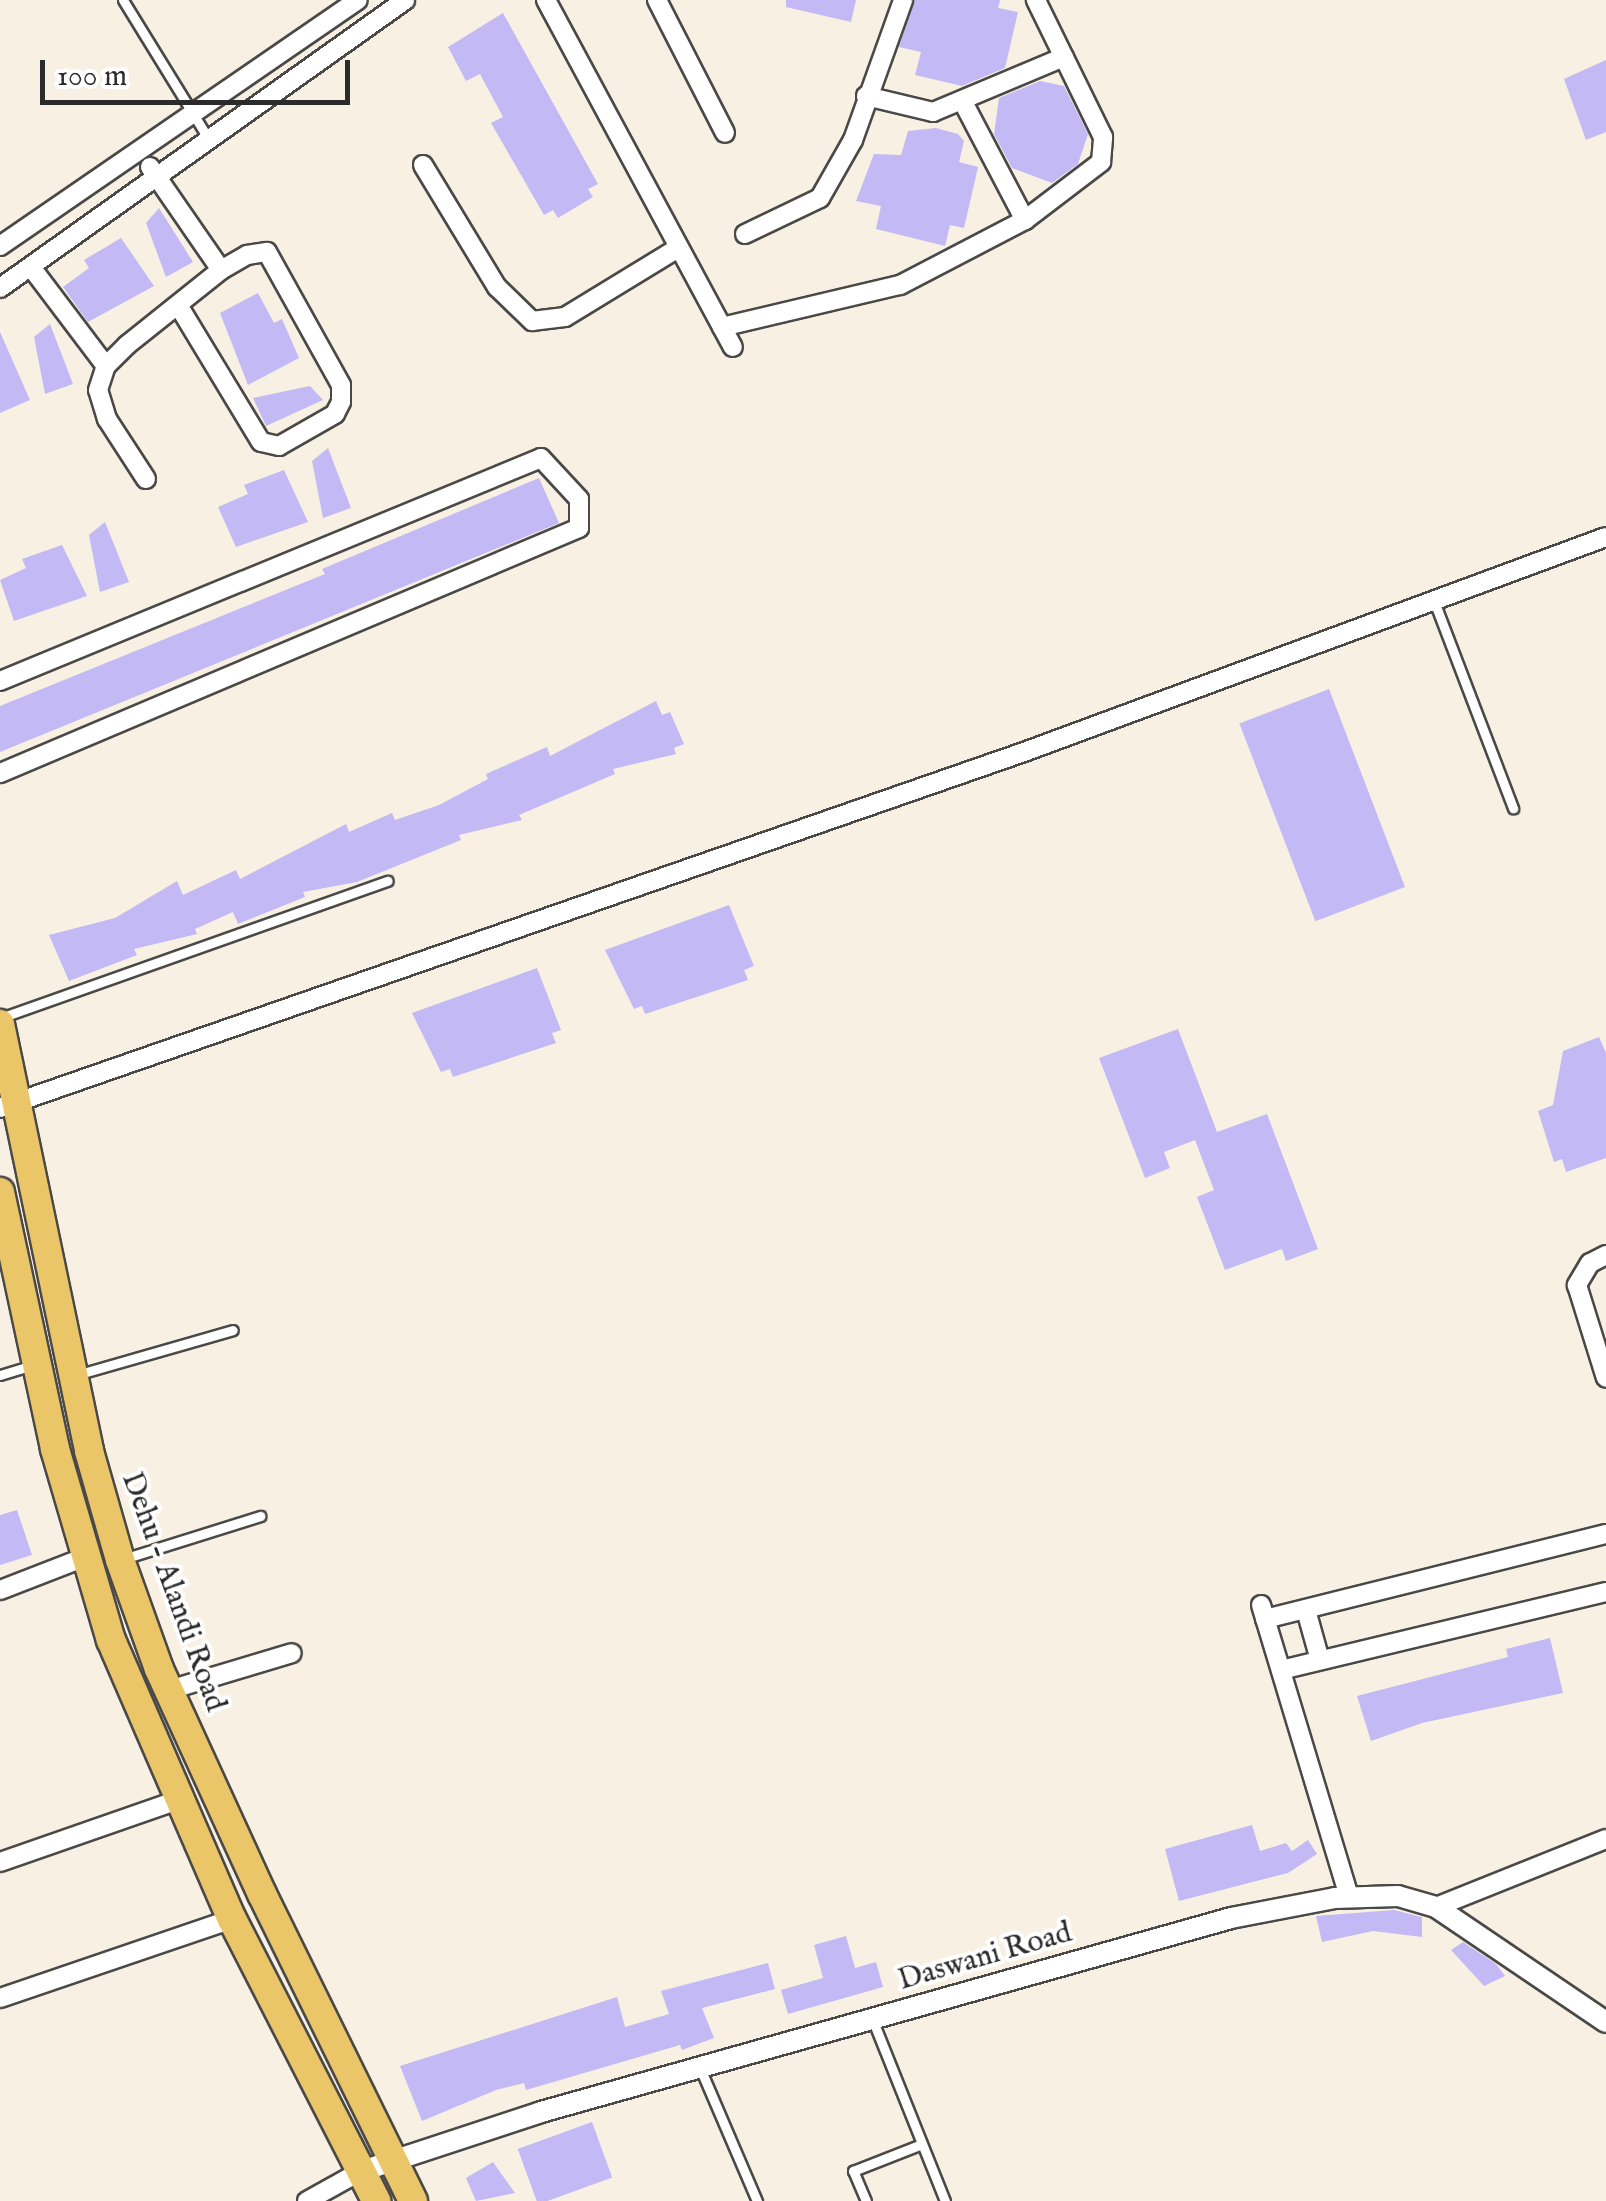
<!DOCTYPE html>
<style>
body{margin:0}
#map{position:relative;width:1606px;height:2201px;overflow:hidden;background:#f8f1e3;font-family:"IM FELL English",serif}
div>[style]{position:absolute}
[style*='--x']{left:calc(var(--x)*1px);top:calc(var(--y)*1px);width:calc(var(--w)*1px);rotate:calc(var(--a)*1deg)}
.building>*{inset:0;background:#c2b9f5;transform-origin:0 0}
.roads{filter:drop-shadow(2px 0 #4a4947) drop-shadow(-2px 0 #4a4947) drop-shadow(0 2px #4a4947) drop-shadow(0 -2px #4a4947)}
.service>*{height:9px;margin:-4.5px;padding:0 4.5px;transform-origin:4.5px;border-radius:4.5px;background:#fff}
.minor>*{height:18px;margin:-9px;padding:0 9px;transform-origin:9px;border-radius:9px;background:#fff}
.tertiary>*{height:20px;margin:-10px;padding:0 10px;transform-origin:10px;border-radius:10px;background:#fff}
.primary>*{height:28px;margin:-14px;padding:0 14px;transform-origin:14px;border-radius:14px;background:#ebc669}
span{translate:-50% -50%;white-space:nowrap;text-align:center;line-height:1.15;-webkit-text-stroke:8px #fff;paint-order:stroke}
.street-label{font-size:30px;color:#2b2b2b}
.scale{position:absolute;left:40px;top:60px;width:310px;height:45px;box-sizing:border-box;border:5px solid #2b2b2b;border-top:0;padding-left:12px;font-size:30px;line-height:35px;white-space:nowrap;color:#2b2b2b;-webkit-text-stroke:8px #fff;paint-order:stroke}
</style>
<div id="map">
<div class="building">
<div style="clip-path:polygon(786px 0,856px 0,851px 22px,786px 7px)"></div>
<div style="clip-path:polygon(915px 0,1000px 0,998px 8px,1018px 12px,1005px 68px,962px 86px,915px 75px,921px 52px,899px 47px)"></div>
<div style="clip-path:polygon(503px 13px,598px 184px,588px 189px,593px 197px,558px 218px,553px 210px,544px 215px,491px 123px,503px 117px,480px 74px,466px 81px,448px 47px)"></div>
<div style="clip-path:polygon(1606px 60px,1606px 132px,1586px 140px,1564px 79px)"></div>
<div style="clip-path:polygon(1040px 81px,1064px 86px,1088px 134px,1078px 164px,1052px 183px,1012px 168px,994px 134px,999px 98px)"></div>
<div style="clip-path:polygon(936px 128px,958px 134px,964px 141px,959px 162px,978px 167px,964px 228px,950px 225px,945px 246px,876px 229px,881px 206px,856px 201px,874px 154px,901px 155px,908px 131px)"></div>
<div style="clip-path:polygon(159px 208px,193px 262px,166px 277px,146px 223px)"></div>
<div style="clip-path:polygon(121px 238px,154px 286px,88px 322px,63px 287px,89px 268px,84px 260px)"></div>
<div style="clip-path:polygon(258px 293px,274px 323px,282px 319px,299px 358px,248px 385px,220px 313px)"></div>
<div style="clip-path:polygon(50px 324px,73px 384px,45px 394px,34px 337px)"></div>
<div style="clip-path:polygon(0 332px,30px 400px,0 413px)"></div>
<div style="clip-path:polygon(310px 386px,323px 400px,266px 426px,253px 398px)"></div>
<div style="clip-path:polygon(328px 448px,351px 508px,323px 518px,312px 461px)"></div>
<div style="clip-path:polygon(284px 470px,308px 522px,236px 547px,218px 507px,248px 494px,244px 485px)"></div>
<div style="clip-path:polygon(539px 478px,559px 523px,0 752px,0 706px,325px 574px,322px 569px)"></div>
<div style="clip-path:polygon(105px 522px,129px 582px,100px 592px,89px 535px)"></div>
<div style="clip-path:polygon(62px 545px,87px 596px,14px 621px,0 580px,26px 568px,22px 559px)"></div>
<div style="left:1329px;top:689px;width:212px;height:96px;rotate:69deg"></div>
<div style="clip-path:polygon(656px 701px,662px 715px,670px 712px,684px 744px,674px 748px,676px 754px,613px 769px,615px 774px,519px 815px,522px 820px,459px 835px,461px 840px,357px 882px,303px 892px,305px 897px,238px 924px,233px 912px,195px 929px,197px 934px,134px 949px,137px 955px,69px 981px,49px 935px,115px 918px,177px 881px,183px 895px,236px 870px,240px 879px,346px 824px,349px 832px,392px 813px,395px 820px,439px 805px,488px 779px,486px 774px,547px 747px,550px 756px)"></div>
<div style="clip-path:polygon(729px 905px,754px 966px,744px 970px,748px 980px,645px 1014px,642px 1006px,634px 1009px,605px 950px)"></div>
<div style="clip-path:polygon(537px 968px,561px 1030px,552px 1033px,556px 1043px,453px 1077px,450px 1069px,441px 1072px,412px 1013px)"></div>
<div style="clip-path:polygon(1178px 1029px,1217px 1132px,1267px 1114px,1318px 1249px,1286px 1261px,1282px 1249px,1225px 1270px,1197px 1197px,1214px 1190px,1195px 1140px,1164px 1152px,1170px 1168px,1145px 1178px,1099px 1058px)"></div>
<div style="clip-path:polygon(1599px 1037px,1606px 1053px,1606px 1158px,1566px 1172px,1562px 1159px,1554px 1162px,1538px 1111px,1553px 1105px,1563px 1051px)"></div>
<div style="clip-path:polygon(17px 1510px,32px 1555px,0 1565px,0 1515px)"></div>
<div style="clip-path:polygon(1550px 1638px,1563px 1693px,1422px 1723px,1371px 1741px,1357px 1696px,1508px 1657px,1506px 1649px)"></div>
<div style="clip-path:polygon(1252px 1825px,1260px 1851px,1286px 1843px,1292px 1851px,1308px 1840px,1317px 1854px,1288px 1873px,1179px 1901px,1165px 1849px)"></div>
<div style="clip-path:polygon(1394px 1910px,1422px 1917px,1422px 1937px,1373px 1931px,1322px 1942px,1316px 1916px)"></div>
<div style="clip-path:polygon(846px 1936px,855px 1968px,876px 1962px,883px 1987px,788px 2014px,781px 1990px,823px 1978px,814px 1945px)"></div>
<div style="clip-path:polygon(1463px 1942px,1496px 1964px,1505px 1976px,1484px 1986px,1451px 1950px)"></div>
<div style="clip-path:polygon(768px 1963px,775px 1989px,702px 2008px,714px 2038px,682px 2050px,680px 2045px,526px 2090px,524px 2083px,496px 2090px,422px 2121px,400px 2066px,617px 1997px,625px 2027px,669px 2014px,661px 1991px)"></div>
<div style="left:592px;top:2122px;width:59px;height:79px;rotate:70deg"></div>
<div style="clip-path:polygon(493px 2162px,515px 2193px,476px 2201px,466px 2178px)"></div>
</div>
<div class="roads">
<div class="service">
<div style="--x:123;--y:0;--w:162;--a:58.4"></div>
<div style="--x:1434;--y:601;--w:222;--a:69.1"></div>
<div style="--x:3;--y:1017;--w:408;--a:-19.5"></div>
<div style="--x:0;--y:1375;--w:37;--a:-17"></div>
<div style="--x:76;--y:1375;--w:163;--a:-16"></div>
<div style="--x:123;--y:1559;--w:144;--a:-17.4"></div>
<div style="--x:873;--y:2021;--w:194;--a:68.2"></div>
<div style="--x:700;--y:2068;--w:145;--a:66.8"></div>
<div style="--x:866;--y:2201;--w:33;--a:-113"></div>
<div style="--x:853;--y:2171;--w:74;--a:-21.4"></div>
</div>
<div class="minor">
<div style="--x:546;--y:0;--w:394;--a:61.7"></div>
<div style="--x:657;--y:0;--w:149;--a:62.9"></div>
<div style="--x:866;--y:96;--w:69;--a:13.4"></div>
<div style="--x:933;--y:112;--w:142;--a:-22.8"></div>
<div style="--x:964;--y:104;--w:131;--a:62.3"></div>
<div style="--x:423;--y:165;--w:143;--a:58.8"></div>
<div style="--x:497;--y:287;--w:49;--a:44.2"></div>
<div style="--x:532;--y:321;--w:33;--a:-7"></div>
<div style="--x:565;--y:317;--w:132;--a:-31.4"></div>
<div style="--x:150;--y:167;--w:125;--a:55.4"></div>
<div style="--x:745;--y:234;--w:83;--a:-25.6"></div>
<div style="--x:820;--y:198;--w:67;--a:-60.4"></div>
<div style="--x:853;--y:140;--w:149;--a:-70.3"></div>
<div style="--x:0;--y:246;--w:434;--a:-34.5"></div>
<div style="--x:31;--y:267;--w:124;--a:52.9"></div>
<div style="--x:0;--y:288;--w:497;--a:-35.4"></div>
<div style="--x:722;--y:327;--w:183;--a:-13.3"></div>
<div style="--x:900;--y:285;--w:141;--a:-27.5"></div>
<div style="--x:1025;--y:220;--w:96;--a:-37.3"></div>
<div style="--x:1101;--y:162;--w:25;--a:-85"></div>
<div style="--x:1103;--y:137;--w:153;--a:-116.1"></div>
<div style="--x:146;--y:479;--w:72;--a:-123"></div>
<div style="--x:107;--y:419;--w:30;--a:-107"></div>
<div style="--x:98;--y:390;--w:25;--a:-72"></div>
<div style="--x:106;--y:366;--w:30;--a:-45"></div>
<div style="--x:127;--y:345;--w:120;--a:-38.6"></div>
<div style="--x:221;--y:270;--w:30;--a:-30"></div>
<div style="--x:247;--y:255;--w:20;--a:-9"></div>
<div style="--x:267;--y:252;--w:152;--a:60.9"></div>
<div style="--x:341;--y:385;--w:17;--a:90"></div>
<div style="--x:341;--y:402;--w:13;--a:117"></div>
<div style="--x:335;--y:414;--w:64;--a:150.3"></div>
<div style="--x:279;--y:446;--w:18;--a:-167"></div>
<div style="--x:261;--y:442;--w:160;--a:-121.2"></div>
<div style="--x:0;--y:681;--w:585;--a:-22.4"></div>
<div style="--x:541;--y:458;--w:56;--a:47.2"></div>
<div style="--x:579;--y:499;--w:29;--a:90"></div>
<div style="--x:579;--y:528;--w:629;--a:157.06"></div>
<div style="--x:0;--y:1108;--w:1084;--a:-19.17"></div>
<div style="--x:1024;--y:752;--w:620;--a:-20.28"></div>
<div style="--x:1606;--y:1255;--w:18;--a:153"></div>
<div style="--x:1590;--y:1263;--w:26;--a:121"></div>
<div style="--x:1577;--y:1285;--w:97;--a:72.7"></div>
<div style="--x:0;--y:1590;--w:89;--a:-21.1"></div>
<div style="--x:1261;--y:1605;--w:304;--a:73.2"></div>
<div style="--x:1306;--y:1610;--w:52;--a:74.4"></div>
<div style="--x:1265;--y:1619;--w:351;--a:-14"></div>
<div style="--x:1281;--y:1670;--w:334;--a:-13.5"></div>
<div style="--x:169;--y:1690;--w:128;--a:-16.7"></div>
<div style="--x:0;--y:1862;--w:188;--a:-19.2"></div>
<div style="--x:1436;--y:1907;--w:183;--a:-21.8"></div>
<div style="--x:0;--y:1998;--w:245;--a:-18.8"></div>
<div style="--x:307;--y:2201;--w:60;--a:-29.1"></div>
</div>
<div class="tertiary">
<div style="--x:359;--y:2172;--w:192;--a:-18.2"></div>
<div style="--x:541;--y:2112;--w:717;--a:-15.7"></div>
<div style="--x:1231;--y:1918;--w:106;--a:-10.9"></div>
<div style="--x:1335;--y:1898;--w:63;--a:-1.8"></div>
<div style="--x:1398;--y:1896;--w:40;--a:16"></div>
<div style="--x:1436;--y:1907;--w:205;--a:34.1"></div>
</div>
<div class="primary">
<div style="--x:0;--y:1024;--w:436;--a:78.2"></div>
<div style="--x:89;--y:1451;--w:113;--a:74.1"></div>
<div style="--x:120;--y:1560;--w:116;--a:70.3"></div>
<div style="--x:159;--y:1669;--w:247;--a:65.4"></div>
<div style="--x:262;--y:1894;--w:342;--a:63.8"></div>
<div style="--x:0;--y:1192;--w:263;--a:77.9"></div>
<div style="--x:55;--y:1449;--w:199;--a:73.7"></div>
<div style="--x:111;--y:1640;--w:304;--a:66.6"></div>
<div style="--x:232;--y:1919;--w:317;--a:62.9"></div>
</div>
</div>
<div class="street-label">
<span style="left:173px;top:1592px;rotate:70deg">Dehu - Alandi Road</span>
<span style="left:985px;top:1957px;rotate:-16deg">Daswani Road</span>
</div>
<div class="scale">100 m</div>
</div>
